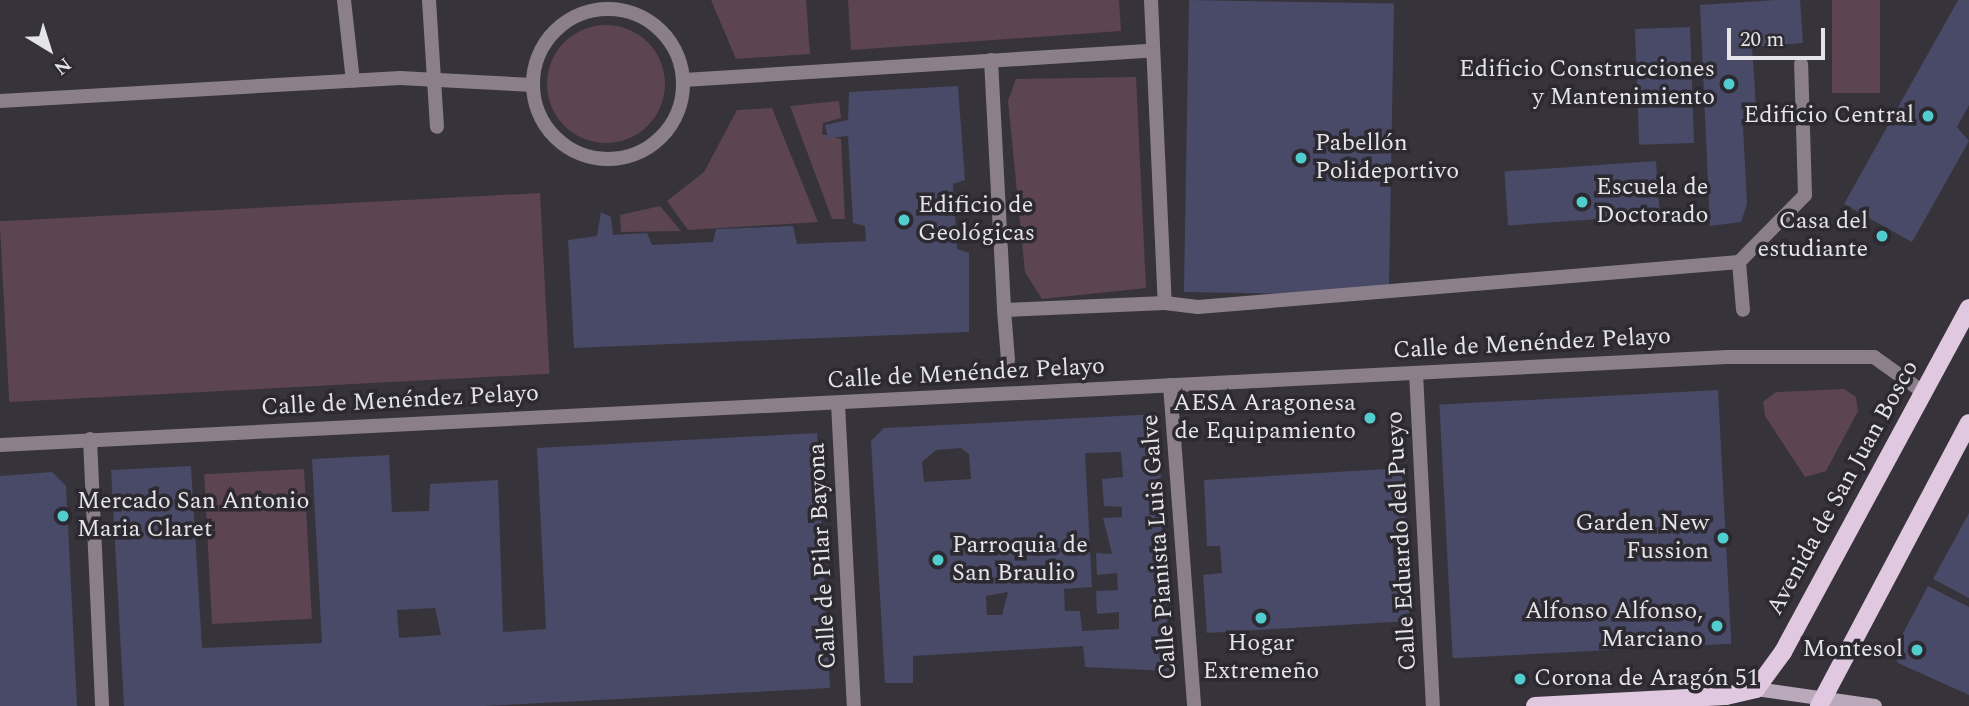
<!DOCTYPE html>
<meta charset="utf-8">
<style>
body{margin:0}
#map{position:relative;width:1969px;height:706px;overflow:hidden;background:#36333a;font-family:Spectral,serif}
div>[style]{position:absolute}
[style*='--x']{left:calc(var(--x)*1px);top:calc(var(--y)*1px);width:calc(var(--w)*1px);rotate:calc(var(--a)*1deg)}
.green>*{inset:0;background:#5d4451;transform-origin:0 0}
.round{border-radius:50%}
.building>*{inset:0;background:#484a67;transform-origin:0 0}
.service>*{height:14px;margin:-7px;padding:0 7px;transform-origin:7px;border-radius:7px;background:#8a7f8a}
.service>.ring{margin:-7px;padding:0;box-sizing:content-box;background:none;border:14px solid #8a7f8a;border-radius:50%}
.minor>*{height:14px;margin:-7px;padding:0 7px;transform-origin:7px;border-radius:7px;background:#8a7f8a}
.secondary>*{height:14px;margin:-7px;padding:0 7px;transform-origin:7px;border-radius:7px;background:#baa8bb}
.primary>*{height:18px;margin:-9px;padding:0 9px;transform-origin:9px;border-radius:9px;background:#dfc8e0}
.dots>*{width:19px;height:19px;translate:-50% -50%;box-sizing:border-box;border:4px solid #2c2930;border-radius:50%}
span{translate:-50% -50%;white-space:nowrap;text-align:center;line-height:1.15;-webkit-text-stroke:7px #2c2930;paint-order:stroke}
.poi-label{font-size:24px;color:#e5e4e8}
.right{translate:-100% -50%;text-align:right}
.left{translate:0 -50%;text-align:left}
.street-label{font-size:24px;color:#e5e4e8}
.north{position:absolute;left:14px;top:14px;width:70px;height:70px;-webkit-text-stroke:5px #2c2930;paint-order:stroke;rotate:142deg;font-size:19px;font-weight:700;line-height:28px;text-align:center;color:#e5e4e8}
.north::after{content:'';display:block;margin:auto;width:24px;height:32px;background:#e5e4e8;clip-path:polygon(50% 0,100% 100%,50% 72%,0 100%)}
.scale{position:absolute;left:1727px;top:28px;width:98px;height:32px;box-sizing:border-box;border:4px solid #e5e4e8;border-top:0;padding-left:9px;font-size:21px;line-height:24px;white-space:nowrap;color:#e5e4e8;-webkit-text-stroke:5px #2c2930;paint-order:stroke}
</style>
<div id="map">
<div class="green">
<div style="clip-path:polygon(711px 0,806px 0,810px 54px,736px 59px)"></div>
<div style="clip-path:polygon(848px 0,1119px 0,1121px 31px,851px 50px)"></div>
<div style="left:1832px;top:0;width:48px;height:93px"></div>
<div class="round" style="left:547px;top:25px;width:118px;height:118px"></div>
<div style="clip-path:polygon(1136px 77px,1146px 288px,1042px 299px,1025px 272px,1008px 101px,1016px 79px)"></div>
<div style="clip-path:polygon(839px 101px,841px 118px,823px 123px,822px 134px,841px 139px,845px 219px,832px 219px,790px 106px)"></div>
<div style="clip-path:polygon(772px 108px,818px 222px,688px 230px,667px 201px,704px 172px,737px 110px)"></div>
<div style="left:540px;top:193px;width:181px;height:541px;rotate:87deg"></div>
<div style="clip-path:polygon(660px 206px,681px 231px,621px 232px,620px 215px)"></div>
<div style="clip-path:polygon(1844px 389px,1856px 397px,1858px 411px,1826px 471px,1805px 477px,1765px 416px,1763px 402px,1776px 392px)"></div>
<div style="left:304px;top:469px;width:150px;height:100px;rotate:87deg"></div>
</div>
<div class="building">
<div style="left:1189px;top:0;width:205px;height:292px;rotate:1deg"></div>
<div style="clip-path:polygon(1775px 0,1800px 0,1803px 43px,1752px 47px,1757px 120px,1743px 125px,1747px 204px,1741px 222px,1710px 226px,1700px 5px)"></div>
<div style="clip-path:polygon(1958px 0,1969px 0,1969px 105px,1957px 127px,1969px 141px,1912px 242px,1844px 204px)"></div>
<div style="left:1690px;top:27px;width:116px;height:55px;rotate:88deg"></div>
<div style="clip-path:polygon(958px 86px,965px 180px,953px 184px,957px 249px,969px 253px,969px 332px,574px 348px,568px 240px,597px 236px,601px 212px,611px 217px,613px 235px,647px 233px,652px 245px,713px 242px,716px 229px,793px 226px,797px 244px,866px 241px,865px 226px,853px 223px,848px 136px,828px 138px,825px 125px,848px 120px,849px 92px)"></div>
<div style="left:1656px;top:161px;width:54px;height:152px;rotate:86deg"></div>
<div style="left:1718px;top:390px;width:254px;height:279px;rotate:87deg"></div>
<div style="clip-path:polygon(evenodd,1158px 414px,1169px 671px,1085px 667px,1083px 646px,913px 656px,913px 683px,885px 683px,871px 441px,884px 428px,1158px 414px,961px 448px,969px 454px,971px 479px,924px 482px,922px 462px,936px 450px,961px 448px,1158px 414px,1121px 452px,1123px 477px,1102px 479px,1104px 506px,1122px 507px,1122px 517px,1103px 518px,1112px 554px,1096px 553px,1097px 575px,1117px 573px,1118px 590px,1096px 591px,1097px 614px,1119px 612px,1119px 629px,1082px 631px,1080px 611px,1065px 611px,1064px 589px,1092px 587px,1085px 453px,1121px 452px,1158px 414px,1008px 592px,1002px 615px,987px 615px,986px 596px,1008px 592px)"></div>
<div style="clip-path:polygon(evenodd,817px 433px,830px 688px,485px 706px,124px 706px,111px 470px,191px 466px,202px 648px,322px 643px,312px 459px,389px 455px,392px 512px,429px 511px,430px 484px,498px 480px,503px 632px,546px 629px,537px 448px,817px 433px,435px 608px,441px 635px,399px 638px,397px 610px,435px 608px)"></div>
<div style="clip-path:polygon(1402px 468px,1406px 535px,1392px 536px,1394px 565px,1406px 564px,1410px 621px,1207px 633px,1203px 575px,1222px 573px,1220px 546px,1207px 546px,1204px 480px)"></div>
<div style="clip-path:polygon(52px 472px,66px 486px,77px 706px,0 706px,0 476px)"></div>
<div style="clip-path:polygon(1969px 513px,1969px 598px,1933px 579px)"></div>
<div style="clip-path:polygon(1928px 586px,1969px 607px,1969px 695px,1898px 663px,1893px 652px)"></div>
</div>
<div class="service">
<div style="--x:344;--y:0;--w:81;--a:83.7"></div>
<div style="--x:429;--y:0;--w:127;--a:86.4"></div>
<div style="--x:1151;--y:0;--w:303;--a:87.4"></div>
<div class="ring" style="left:533px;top:9px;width:136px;height:136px"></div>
<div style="--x:991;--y:60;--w:250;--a:87"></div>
<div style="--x:1004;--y:310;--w:161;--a:-2.5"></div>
<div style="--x:1165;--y:303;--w:33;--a:7"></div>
<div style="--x:1198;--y:307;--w:543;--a:-4.75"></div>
<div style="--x:1739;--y:262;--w:94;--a:-45.4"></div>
<div style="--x:1805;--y:195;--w:131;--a:-91.7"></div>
<div style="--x:684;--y:80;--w:468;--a:-3.6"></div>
<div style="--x:0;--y:101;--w:401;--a:-3.3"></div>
<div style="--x:400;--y:78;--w:133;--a:3"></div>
<div style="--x:1739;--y:262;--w:48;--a:85.2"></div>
<div style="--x:1004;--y:310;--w:50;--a:85.4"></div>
</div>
<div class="minor">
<div style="--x:1416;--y:373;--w:333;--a:87.1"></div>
<div style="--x:1170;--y:385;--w:322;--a:85.7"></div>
<div style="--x:838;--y:404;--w:302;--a:87"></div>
<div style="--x:90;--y:439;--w:267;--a:87.4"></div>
<div style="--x:0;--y:445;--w:1729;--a:-2.92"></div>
<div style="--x:1727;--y:357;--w:147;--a:0"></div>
<div style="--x:1874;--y:357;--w:60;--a:35.5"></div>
</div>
<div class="secondary">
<div style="--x:1756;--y:689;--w:120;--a:8.1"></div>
</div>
<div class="primary">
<div style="--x:1535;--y:706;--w:191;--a:-3"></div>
<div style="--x:1726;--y:696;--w:31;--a:-13"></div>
<div style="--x:1756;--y:689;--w:46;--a:-53.9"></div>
<div style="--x:1783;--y:652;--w:391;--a:-61.6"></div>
<div style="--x:1819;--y:706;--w:320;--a:-62.1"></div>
</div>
<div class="dots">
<div style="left:1729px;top:84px;background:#52cdce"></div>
<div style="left:1928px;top:116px;background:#52cdce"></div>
<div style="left:1301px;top:158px;background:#52cdce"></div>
<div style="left:1582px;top:202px;background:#52cdce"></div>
<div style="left:904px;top:220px;background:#52cdce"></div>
<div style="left:1882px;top:236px;background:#52cdce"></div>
<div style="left:1370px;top:418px;background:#52cdce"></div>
<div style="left:63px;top:516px;background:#52cdce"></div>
<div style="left:1723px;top:538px;background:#52cdce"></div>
<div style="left:938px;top:560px;background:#52cdce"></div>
<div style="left:1261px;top:618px;background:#52cdce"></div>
<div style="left:1717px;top:626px;background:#52cdce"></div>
<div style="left:1917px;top:650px;background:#52cdce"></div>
<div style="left:1520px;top:679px;background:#52cdce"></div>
</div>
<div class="poi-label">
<span class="right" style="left:1715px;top:84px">Edificio Construcciones<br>y Mantenimiento</span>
<span class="right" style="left:1914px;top:116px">Edificio Central</span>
<span class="left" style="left:1315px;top:158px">Pabellón<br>Polideportivo</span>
<span class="left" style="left:1596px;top:202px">Escuela de<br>Doctorado</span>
<span class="left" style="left:918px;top:220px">Edificio de<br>Geológicas</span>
<span class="right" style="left:1868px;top:236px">Casa del<br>estudiante</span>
<span class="right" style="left:1356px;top:418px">AESA Aragonesa<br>de Equipamiento</span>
<span class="left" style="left:77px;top:516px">Mercado San Antonio<br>Maria Claret</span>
<span class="right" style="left:1709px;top:538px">Garden New<br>Fussion</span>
<span class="left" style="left:952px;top:560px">Parroquia de<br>San Braulio</span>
<span class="right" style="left:1703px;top:626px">Alfonso Alfonso,<br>Marciano</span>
<span style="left:1261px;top:658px">Hogar<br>Extremeño</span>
<span class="right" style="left:1903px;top:650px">Montesol</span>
<span class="left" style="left:1534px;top:679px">Corona de Aragón 51</span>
</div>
<div class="street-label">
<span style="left:1532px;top:344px;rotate:-3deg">Calle de Menéndez Pelayo</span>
<span style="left:966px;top:374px;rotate:-3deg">Calle de Menéndez Pelayo</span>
<span style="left:400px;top:401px;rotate:-3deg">Calle de Menéndez Pelayo</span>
<span style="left:1843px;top:488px;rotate:-61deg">Avenida de San Juan Bosco</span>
<span style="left:1402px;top:541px;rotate:-93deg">Calle Eduardo del Pueyo</span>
<span style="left:1160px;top:547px;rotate:-94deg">Calle Pianista Luis Galve</span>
<span style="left:823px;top:556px;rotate:-93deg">Calle de Pilar Bayona</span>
</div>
<div class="north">N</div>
<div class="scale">20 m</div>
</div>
